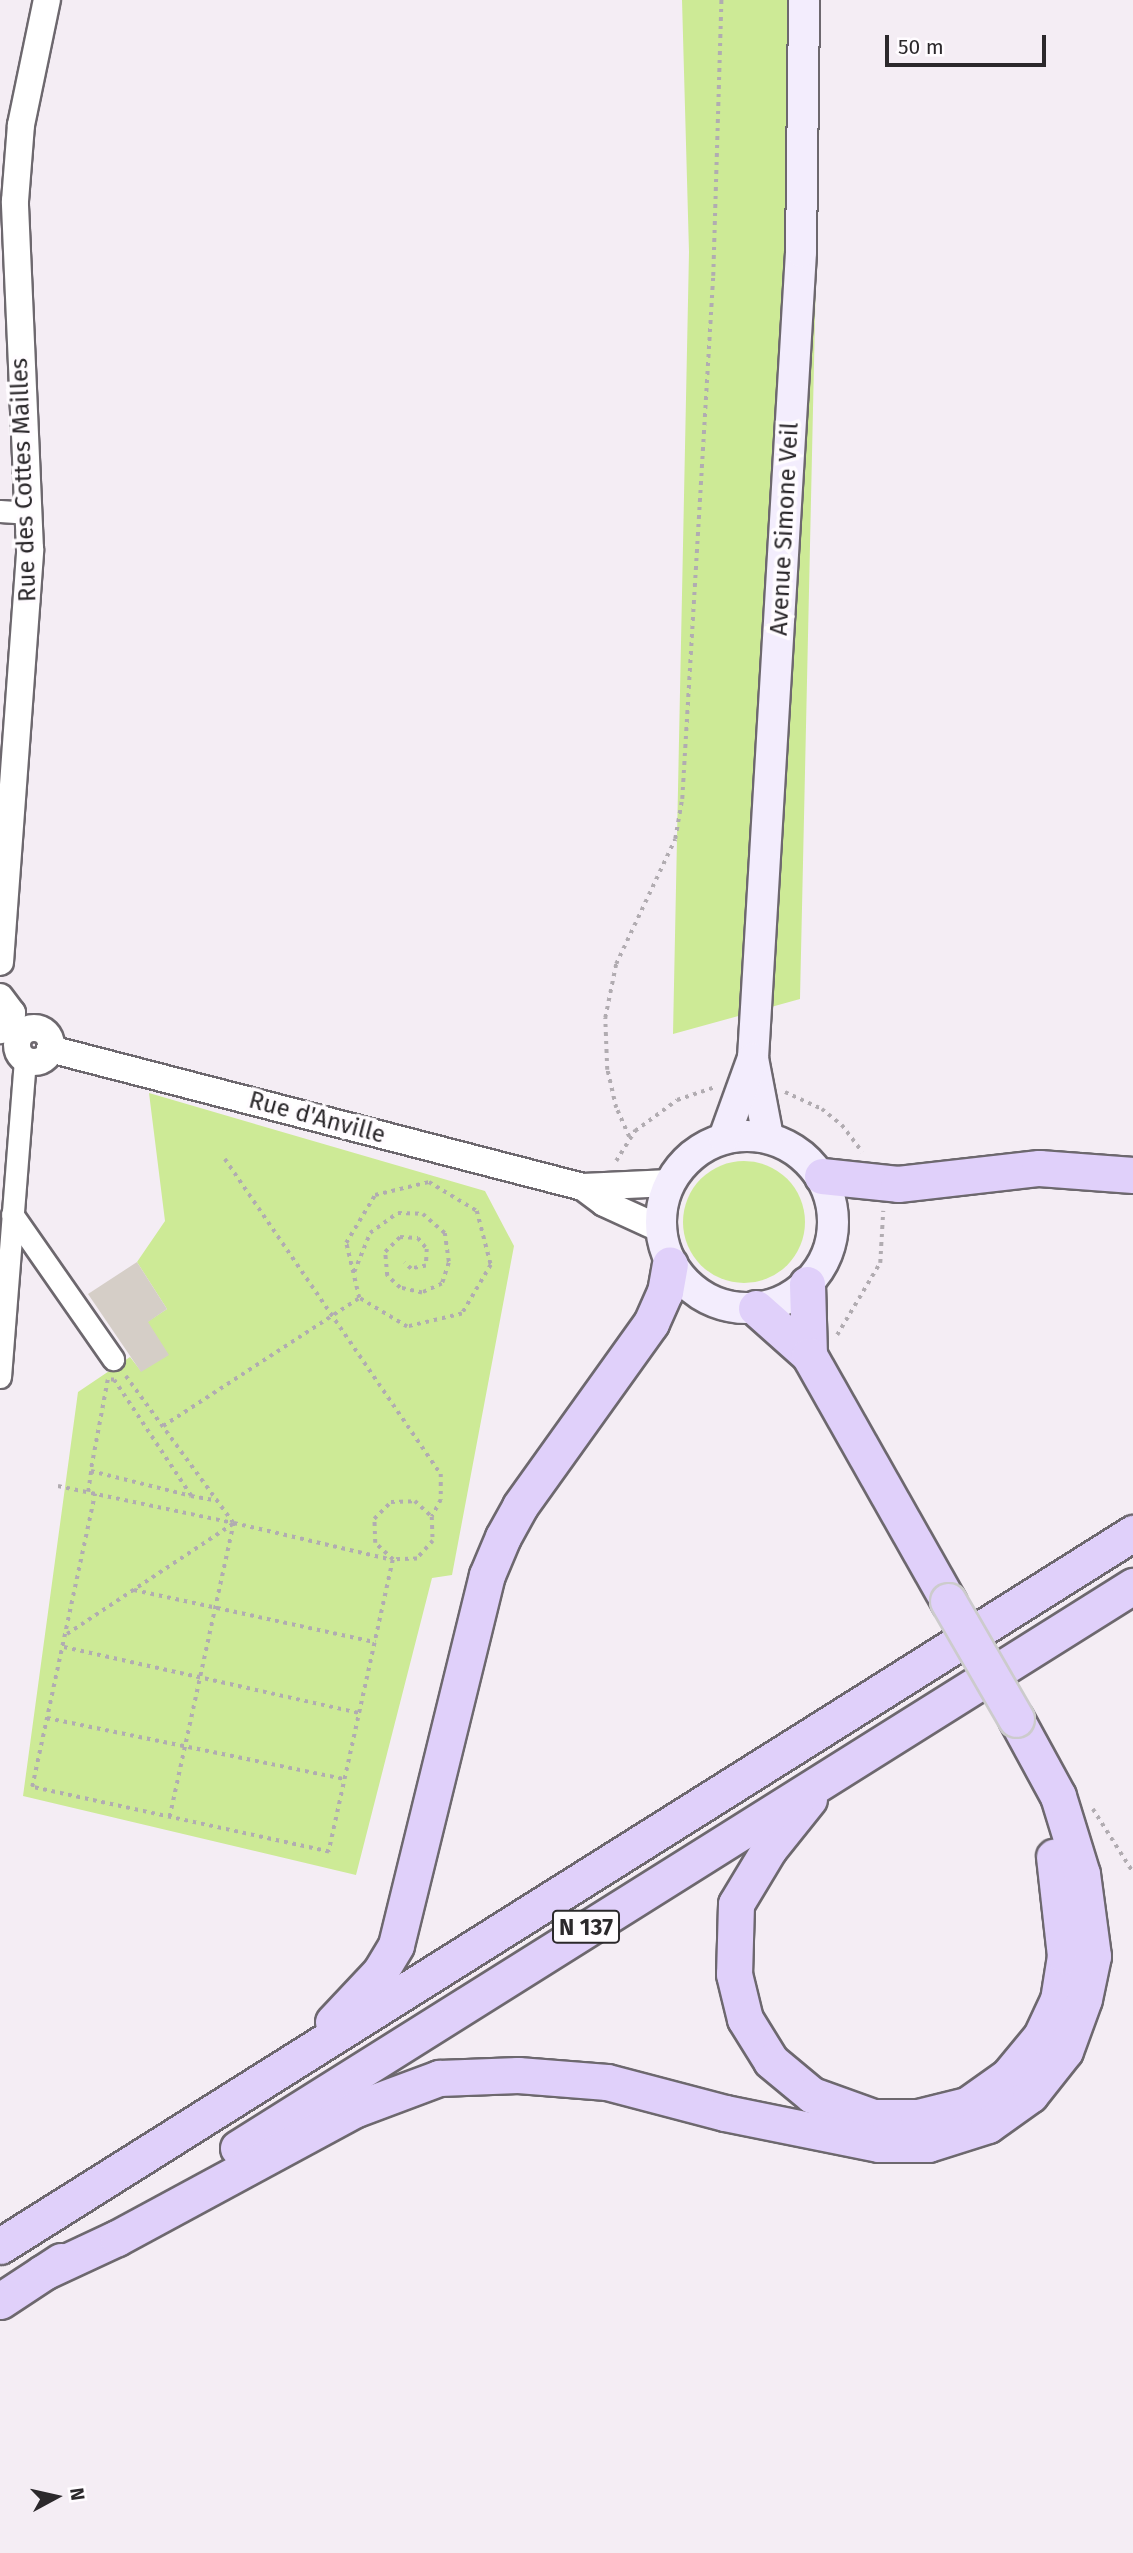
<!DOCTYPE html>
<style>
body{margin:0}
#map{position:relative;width:1133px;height:2553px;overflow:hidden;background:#f4edf4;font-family:"Fira Sans",sans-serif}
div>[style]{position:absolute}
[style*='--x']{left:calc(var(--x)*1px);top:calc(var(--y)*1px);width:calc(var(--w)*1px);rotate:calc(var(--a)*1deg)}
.green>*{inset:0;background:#cdea96}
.round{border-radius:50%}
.building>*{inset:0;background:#d5cec7}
.path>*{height:3.5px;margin-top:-1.75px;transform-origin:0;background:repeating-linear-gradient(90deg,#b1acb1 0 3.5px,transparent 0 8.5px)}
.roads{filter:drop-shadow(2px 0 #6d686e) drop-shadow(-2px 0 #6d686e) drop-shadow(0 2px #6d686e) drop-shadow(0 -2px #6d686e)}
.minor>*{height:21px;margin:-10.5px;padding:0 10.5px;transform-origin:10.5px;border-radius:10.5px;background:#fff}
.tertiary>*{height:26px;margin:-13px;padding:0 13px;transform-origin:13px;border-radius:13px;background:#fff}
.tertiary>.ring{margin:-13px;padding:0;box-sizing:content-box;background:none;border:26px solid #fff;border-radius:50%}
.secondary>*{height:30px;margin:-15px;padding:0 15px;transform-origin:15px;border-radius:15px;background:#f3edfd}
.secondary>.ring{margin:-15px;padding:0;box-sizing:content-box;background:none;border:30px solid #f3edfd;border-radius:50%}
.trunk>*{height:35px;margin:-17.5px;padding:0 17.5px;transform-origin:17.5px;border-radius:17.5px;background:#e0d0fa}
.bridges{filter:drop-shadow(2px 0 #cccbcc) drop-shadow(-2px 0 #cccbcc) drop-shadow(0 2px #cccbcc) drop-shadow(0 -2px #cccbcc)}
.trunk-bridge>*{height:35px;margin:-17.5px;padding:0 17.5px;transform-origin:17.5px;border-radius:17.5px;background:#e0d0fa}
span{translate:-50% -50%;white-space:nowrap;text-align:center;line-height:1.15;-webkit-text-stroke:7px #fffcff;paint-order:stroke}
.shield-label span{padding:2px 5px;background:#fffcff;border:2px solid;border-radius:5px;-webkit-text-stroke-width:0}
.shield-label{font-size:23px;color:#2b282b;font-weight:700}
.street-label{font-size:24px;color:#2b282b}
.north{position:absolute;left:21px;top:2462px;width:70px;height:70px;-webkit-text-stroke:5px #fffcff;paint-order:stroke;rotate:82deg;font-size:19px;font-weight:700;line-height:28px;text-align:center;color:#2b282b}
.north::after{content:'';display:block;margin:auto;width:24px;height:32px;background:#2b282b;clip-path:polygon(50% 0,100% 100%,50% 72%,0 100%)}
.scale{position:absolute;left:885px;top:35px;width:161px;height:32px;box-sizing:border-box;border:4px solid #2b282b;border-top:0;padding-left:9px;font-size:21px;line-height:24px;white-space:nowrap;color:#2b282b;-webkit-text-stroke:5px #fffcff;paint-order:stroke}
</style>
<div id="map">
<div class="green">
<div style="clip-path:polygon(682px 0,817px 0,820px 92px,800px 999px,673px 1034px,689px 252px)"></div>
<div style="clip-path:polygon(149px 1093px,485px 1191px,514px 1246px,452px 1575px,432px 1578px,356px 1875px,23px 1796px,78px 1392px,130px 1357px,141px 1371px,144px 1324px,167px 1309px,137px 1262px,165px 1221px)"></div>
<div class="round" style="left:683px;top:1161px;width:122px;height:122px"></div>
</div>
<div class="building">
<div style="clip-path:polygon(137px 1262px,167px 1309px,148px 1322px,169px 1355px,141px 1372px,88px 1294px)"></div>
</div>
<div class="path">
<div style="--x:785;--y:1092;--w:41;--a:24.7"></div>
<div style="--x:822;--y:1109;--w:26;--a:39"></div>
<div style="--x:842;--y:1125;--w:34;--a:53"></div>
<div style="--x:629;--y:1137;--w:32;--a:-114"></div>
<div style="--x:616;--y:1108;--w:39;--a:-103"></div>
<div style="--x:607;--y:1070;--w:52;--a:-92.2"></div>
<div style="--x:605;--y:1018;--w:55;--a:-78.5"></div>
<div style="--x:616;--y:964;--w:138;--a:-64.7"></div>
<div style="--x:675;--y:839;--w:41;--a:-80.1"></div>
<div style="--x:682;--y:799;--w:524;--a:-86.61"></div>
<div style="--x:713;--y:276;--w:276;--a:-88.3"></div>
<div style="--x:225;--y:1159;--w:382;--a:55.6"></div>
<div style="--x:441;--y:1474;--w:26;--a:90"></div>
<div style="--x:441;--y:1500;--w:19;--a:118"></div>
<div style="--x:432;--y:1517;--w:24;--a:88"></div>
<div style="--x:433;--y:1541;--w:24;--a:132"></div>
<div style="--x:417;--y:1559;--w:24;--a:178"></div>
<div style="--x:393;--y:1560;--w:25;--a:-137"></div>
<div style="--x:375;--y:1543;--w:24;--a:-92"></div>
<div style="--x:374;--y:1519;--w:24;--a:-45"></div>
<div style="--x:391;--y:1502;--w:24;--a:-2"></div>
<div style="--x:415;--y:1501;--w:23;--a:43"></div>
<div style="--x:616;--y:1161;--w:36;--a:-58"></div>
<div style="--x:635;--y:1131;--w:52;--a:-36.4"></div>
<div style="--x:677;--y:1100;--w:40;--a:-18.9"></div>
<div style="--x:429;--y:1182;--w:56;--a:31.1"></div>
<div style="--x:477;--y:1211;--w:56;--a:75.5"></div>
<div style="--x:491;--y:1265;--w:57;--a:120.6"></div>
<div style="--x:462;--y:1314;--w:57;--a:166.7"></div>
<div style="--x:407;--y:1327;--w:56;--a:-148.9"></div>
<div style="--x:359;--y:1298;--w:57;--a:-103.3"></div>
<div style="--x:346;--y:1243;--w:56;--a:-58.9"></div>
<div style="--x:375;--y:1195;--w:56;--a:-13.5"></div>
<div style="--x:354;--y:1272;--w:42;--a:-67.7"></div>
<div style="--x:370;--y:1233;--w:34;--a:-36"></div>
<div style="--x:398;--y:1213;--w:25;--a:2"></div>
<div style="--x:423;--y:1214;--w:29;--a:41"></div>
<div style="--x:445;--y:1233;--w:30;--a:82"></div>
<div style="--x:449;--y:1263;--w:22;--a:108"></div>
<div style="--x:442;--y:1284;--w:22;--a:156"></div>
<div style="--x:422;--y:1293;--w:23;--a:-167"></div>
<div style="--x:400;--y:1288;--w:18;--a:-137"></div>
<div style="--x:387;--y:1276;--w:24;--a:-95"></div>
<div style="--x:385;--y:1252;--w:21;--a:-45"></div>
<div style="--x:400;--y:1237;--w:18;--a:3"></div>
<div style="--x:418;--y:1238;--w:14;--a:51"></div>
<div style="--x:427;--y:1249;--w:17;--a:93"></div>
<div style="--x:426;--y:1266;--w:15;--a:169"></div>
<div style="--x:411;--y:1269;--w:9;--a:-139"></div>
<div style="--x:837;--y:1335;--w:84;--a:-59.2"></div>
<div style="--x:880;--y:1263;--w:52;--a:-86.7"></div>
<div style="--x:126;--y:1376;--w:181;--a:53.8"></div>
<div style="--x:163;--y:1426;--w:234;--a:-33.1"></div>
<div style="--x:58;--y:1486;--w:180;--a:11.9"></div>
<div style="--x:234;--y:1523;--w:163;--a:13.1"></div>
<div style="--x:393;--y:1560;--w:299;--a:102.4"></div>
<div style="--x:329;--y:1852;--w:304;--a:-167.7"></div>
<div style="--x:32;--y:1787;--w:300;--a:-77.9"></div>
<div style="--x:88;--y:1492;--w:21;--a:-82"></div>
<div style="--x:191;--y:1496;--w:139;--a:-123.6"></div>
<div style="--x:114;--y:1380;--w:6;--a:180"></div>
<div style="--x:108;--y:1380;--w:93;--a:100.6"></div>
<div style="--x:91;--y:1471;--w:103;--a:14"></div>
<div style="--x:191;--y:1496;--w:27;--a:10"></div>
<div style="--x:134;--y:1590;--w:247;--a:12.2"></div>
<div style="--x:67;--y:1634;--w:201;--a:-33.6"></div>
<div style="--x:234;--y:1523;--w:301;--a:102.3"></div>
<div style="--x:64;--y:1647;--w:302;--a:12.6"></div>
<div style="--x:47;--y:1718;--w:304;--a:11.6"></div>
<div style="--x:1093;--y:1809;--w:75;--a:57.6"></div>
</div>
<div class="roads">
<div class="minor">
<div style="--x:0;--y:511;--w:30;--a:4"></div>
<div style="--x:12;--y:1214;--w:177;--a:55.1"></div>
<div style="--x:0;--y:1377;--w:318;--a:-85.5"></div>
</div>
<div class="tertiary">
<div style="--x:0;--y:962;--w:414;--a:-85.8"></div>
<div style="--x:30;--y:549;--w:348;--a:-92.5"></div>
<div style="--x:15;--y:201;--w:76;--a:-85.5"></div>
<div style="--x:21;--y:125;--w:128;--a:-78.3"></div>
<div style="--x:0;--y:997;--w:20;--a:53"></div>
<div style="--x:12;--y:1013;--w:21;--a:125"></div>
<div class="ring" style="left:17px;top:1028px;width:8px;height:8px"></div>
<div style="--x:50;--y:1049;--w:551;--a:14.52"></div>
<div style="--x:583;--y:1187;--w:87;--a:-2.6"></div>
<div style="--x:583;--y:1187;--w:26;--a:37"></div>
<div style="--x:604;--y:1203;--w:63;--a:24.5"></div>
</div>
<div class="secondary">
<div class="ring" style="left:661px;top:1136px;width:142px;height:142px"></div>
<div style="--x:768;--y:1137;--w:80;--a:-100.8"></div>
<div style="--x:753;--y:1058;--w:807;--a:-86.59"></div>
<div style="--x:801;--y:252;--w:252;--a:-89.3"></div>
<div style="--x:724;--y:1138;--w:85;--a:-70.1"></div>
</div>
<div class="trunk">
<div style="--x:822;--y:1176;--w:76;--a:6"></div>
<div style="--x:898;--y:1184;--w:142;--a:-6.5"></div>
<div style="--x:1039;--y:1168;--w:94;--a:4.3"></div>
<div style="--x:807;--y:1284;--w:71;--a:88.4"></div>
<div style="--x:756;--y:1308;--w:71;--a:41.6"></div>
<div style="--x:809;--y:1355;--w:283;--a:60.5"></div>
<div style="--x:809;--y:1799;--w:64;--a:128.7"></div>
<div style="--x:769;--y:1849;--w:64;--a:121"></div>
<div style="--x:736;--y:1904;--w:70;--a:91.6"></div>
<div style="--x:734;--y:1974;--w:46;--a:76.3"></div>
<div style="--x:745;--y:2019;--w:49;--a:58.2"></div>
<div style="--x:771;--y:2061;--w:53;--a:39.7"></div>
<div style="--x:812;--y:2095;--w:65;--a:19.8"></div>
<div style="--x:873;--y:2117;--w:45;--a:0"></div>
<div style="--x:918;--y:2117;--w:50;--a:-13.8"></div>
<div style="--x:967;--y:2105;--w:50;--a:-35.3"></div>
<div style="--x:1008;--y:2076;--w:52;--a:-50.5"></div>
<div style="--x:1041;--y:2036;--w:40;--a:-65"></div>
<div style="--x:1058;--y:2000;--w:45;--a:-81"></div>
<div style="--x:1065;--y:1956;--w:100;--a:-96.3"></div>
<div style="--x:333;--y:2022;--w:69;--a:-46.8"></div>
<div style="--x:380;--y:1972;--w:31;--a:-59"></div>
<div style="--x:396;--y:1945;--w:381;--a:-76.2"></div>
<div style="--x:487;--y:1575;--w:41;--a:-67.2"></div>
<div style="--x:503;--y:1537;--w:35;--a:-61"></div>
<div style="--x:520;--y:1506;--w:225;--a:-54.4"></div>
<div style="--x:651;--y:1323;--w:34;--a:-66"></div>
<div style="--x:665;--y:1292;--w:28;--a:-80"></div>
<div style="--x:238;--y:2148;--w:1057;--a:-32.13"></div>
<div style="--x:0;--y:2246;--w:1339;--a:-32.18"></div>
<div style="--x:42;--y:2273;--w:83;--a:-25"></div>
<div style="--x:117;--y:2238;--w:272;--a:-28.4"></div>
<div style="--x:356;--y:2109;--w:89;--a:-20.5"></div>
<div style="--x:439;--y:2078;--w:79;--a:-2.2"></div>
<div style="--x:518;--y:2075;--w:89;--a:4.5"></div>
<div style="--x:607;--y:2082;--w:122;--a:14.7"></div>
<div style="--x:725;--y:2113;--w:157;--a:11.4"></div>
<div style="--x:879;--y:2144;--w:49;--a:0"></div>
<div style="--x:928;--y:2144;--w:63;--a:-17.6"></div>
<div style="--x:988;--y:2125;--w:52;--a:-35.5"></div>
<div style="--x:1030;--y:2095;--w:56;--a:-51.5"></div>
<div style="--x:1065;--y:2051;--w:55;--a:-69.9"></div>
<div style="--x:1084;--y:1999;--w:44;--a:-78.2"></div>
<div style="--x:1093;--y:1956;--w:83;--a:-97.6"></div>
<div style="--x:1082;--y:1874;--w:82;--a:-107.1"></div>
<div style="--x:1058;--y:1796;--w:88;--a:-118.6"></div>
<div style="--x:0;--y:2301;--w:73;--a:-33.3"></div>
</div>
</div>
<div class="bridges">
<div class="trunk-bridge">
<div style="--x:948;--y:1601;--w:136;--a:60"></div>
</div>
</div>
<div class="shield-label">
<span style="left:586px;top:1927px">N 137</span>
</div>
<div class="street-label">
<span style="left:24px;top:480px;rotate:-92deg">Rue des Cottes Mailles</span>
<span style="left:785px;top:529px;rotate:-87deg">Avenue Simone Veil</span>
<span style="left:317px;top:1118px;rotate:15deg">Rue d'Anville</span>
</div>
<div class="north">N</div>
<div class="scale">50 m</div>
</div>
